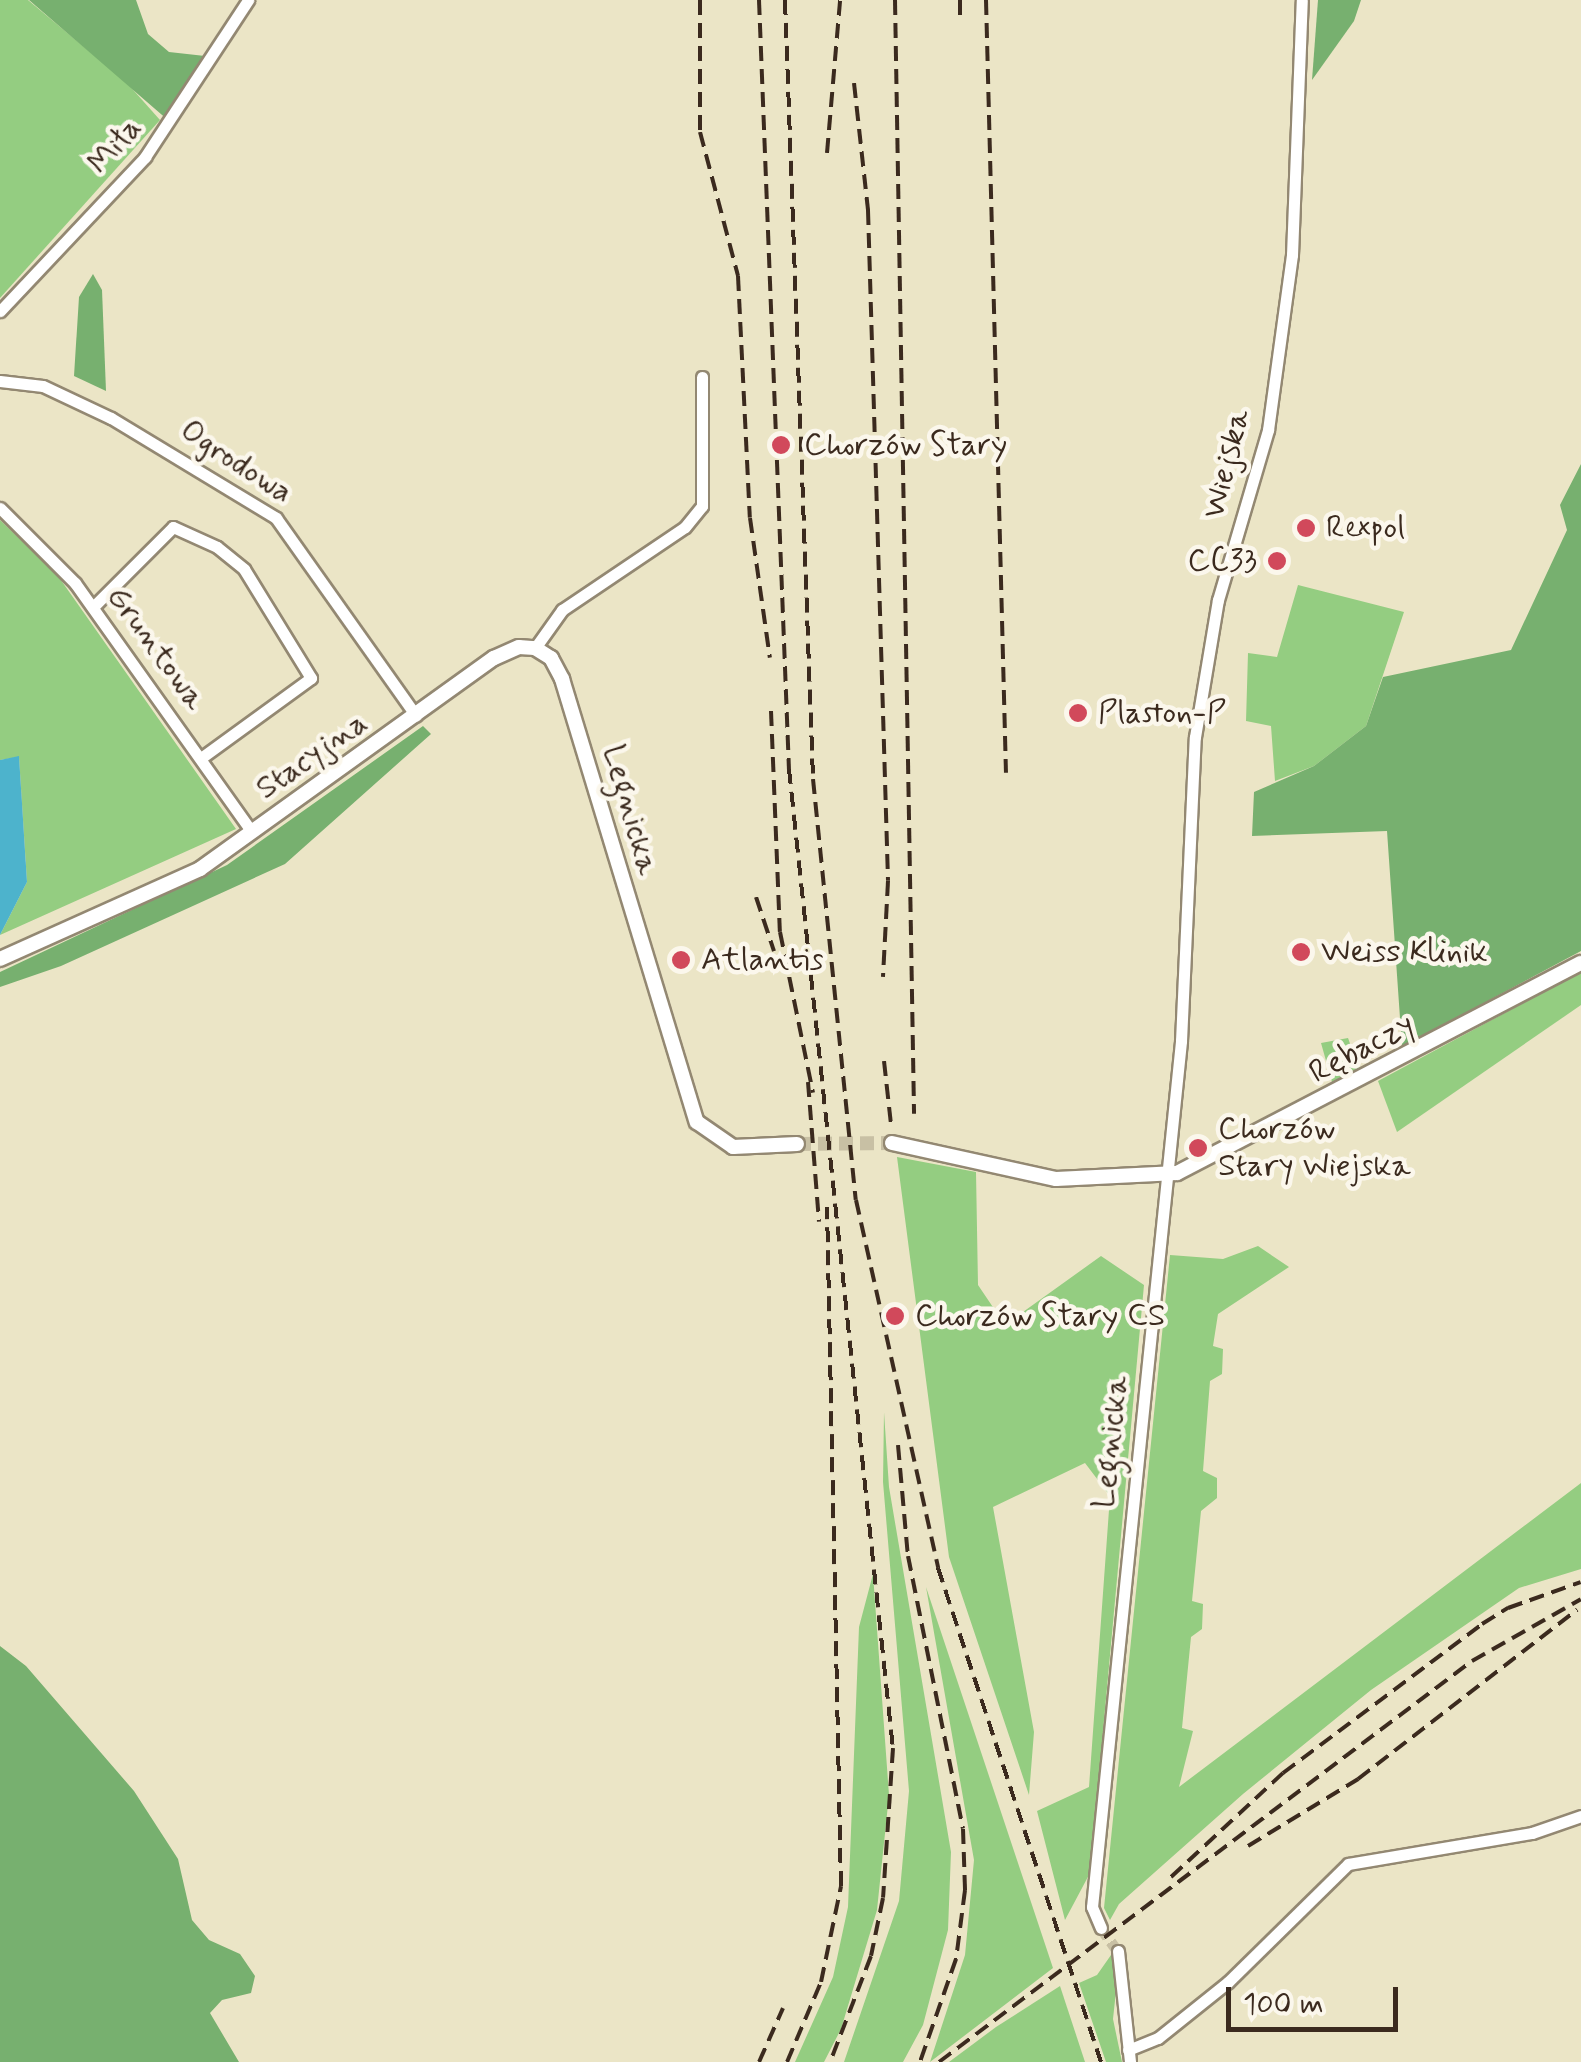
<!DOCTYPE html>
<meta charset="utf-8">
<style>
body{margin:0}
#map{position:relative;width:1581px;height:2062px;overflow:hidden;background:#ebe5c6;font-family:Mynerve,sans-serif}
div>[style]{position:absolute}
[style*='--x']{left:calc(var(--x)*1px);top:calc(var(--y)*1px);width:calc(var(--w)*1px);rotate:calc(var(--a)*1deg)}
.green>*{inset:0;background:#94cd81}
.forest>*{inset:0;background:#77b06f}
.water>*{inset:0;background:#4db3cc}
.minor-tunnel>*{height:11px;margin-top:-5.5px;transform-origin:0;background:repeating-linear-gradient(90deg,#c8c0a4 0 11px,transparent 0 16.5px)}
.tertiary-tunnel>*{height:14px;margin-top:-7px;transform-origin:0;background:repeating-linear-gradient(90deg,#c8c0a4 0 14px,transparent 0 21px)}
.roads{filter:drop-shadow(2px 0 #938872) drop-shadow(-2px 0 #938872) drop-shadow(0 2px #938872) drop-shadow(0 -2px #938872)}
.minor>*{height:11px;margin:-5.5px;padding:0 5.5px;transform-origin:5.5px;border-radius:5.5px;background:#fff}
.tertiary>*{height:14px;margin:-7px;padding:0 7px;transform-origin:7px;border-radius:7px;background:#fff}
.rail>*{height:4px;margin-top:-2px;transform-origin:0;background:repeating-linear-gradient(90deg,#3b2a1e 0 15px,transparent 0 23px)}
.dots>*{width:28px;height:28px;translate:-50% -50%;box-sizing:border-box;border:5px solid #fbf7ec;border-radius:50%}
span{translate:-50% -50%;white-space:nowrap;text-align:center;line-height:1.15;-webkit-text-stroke:9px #fbf7ec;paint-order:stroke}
.street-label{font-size:32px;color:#3b2a1e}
.poi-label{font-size:32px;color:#3b2a1e}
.left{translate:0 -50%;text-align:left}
.right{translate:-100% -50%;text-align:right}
.scale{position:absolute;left:1226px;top:1987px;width:172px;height:45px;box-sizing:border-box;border:5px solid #3b2a1e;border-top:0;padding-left:12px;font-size:30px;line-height:35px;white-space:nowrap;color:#3b2a1e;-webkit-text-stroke:8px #fbf7ec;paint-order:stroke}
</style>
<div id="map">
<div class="green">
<div style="clip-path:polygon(0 0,28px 0,127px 83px,160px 120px,0 298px)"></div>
<div style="clip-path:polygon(0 520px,58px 576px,236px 829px,0 935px,27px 882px,19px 757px,0 760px)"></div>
<div style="clip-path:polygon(1298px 585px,1404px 612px,1366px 726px,1314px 766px,1275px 781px,1271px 726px,1246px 721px,1248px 653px,1277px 657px)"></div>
<div style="clip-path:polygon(1581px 972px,1581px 1005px,1397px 1132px,1378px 1081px)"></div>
<div style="clip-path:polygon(1348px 1038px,1361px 1074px,1334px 1089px,1321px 1043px)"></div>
<div style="clip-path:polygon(897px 1157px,976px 1172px,978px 1285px,1005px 1325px,1101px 1256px,1144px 1285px,1090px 1873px,1065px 1920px,1037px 1811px,1089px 1787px,1110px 1496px,1085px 1463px,993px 1507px,1034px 1732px,1029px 1795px,949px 1557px)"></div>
<div style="clip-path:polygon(1258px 1246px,1289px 1267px,1218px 1314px,1213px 1346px,1223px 1349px,1222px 1374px,1210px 1381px,1203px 1471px,1217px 1478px,1217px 1498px,1201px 1511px,1192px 1601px,1203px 1604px,1202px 1629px,1191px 1637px,1182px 1728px,1193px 1731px,1179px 1787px,1581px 1483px,1581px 1569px,1519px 1588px,1371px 1690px,1243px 1794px,1119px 1904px,1110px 1920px,1104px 1908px,1170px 1255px,1223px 1259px)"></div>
<div style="clip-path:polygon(884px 1412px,889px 1487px,951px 1852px,948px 1930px,923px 2025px,903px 2062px,844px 2062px,899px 1901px,909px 1791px,883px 1482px)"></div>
<div style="clip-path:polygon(873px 1574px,889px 1795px,877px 1910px,841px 2029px,824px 2062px,795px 2062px,833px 1977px,848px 1907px,859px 1627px)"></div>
<div style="clip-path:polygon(926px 1587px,1053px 1968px,930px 2062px,965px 1955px,974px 1860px)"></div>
<div style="clip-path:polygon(1111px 1955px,1117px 1982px,1113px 2019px,1122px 2062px,1106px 2062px,1079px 1983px,1097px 1975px)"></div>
<div style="clip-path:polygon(1060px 1986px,1085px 2062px,949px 2062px,996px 2027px)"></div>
</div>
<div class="forest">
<div style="clip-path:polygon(29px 0,136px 0,148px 34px,169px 52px,205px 56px,169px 121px)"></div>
<div style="clip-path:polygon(1318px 0,1361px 0,1354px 21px,1312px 80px)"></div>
<div style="clip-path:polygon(93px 274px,102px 290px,106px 391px,74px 376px,79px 297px)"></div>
<div style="clip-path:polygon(1581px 464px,1581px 951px,1402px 1047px,1387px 831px,1252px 836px,1254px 792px,1314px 766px,1366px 726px,1383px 677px,1511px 650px,1567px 530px,1560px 505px)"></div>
<div style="clip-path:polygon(423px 726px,431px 734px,285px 864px,61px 966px,0 987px,0 972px,227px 865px)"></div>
<div style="clip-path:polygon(0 1646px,26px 1666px,134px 1791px,178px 1859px,192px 1920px,209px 1940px,240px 1954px,255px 1976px,251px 1993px,222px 2000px,210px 2013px,239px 2062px,0 2062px)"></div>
</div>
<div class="water">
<div style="clip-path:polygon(19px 756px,27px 882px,0 935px,0 760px)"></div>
</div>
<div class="minor-tunnel">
<div style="--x:1101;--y:1928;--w:29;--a:54"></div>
</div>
<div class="tertiary-tunnel">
<div style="--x:797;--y:1144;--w:95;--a:-0.6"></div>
</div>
<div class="roads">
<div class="minor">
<div style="--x:0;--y:311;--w:212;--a:-46.7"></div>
<div style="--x:145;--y:157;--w:188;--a:-56.7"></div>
<div style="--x:0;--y:381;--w:43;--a:6.6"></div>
<div style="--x:43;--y:386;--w:75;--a:25.2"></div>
<div style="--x:111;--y:418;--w:193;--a:31.2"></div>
<div style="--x:276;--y:518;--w:242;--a:54.7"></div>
<div style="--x:0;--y:508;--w:106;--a:45"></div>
<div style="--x:75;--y:583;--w:305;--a:54.6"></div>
<div style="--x:93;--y:607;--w:113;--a:-45"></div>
<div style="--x:173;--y:527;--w:48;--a:24.4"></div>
<div style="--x:217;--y:547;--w:35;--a:39"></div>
<div style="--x:244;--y:569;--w:128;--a:58.4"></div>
<div style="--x:311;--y:678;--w:136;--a:144"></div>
<div style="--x:535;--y:648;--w:47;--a:-54.6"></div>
<div style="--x:562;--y:610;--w:148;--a:-34"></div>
<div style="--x:685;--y:527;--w:27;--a:-51"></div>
<div style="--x:702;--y:506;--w:129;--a:-90"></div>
<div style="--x:1101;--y:1928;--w:23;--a:-113"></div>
<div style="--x:1092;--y:1907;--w:871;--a:-84.13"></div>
<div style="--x:1181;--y:1041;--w:304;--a:-87.4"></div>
<div style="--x:1195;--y:737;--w:139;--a:-80.5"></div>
<div style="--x:1218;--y:600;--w:177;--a:-73.6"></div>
<div style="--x:1268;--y:430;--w:177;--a:-82.2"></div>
<div style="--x:1292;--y:255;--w:255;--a:-87.8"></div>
<div style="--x:1118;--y:1951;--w:112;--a:83.8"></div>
<div style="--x:1128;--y:2050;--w:32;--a:-22"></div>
<div style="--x:1158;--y:2038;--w:90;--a:-38.7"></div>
<div style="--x:1228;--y:1982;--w:168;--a:-44.5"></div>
<div style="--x:1348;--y:1864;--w:187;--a:-9.6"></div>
<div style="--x:1532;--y:1833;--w:52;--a:-19.1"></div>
</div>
<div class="tertiary">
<div style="--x:0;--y:959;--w:219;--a:-24.2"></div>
<div style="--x:200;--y:869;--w:362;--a:-35.7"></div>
<div style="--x:494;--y:658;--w:27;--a:-24"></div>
<div style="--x:519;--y:647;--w:16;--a:4"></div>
<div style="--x:535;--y:648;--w:19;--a:32"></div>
<div style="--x:551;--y:658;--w:24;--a:62"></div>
<div style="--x:562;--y:679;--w:463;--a:73.1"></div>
<div style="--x:697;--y:1122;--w:44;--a:34.8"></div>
<div style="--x:733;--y:1147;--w:64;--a:-2.7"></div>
<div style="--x:892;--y:1143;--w:168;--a:12.4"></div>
<div style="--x:1056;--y:1179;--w:121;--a:-2.8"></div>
<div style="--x:1177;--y:1173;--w:455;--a:-27.5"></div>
</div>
</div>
<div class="rail">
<div style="--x:700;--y:0;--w:132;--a:90"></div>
<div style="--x:700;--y:132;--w:149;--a:75.2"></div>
<div style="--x:738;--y:276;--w:242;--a:87.2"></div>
<div style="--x:750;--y:518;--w:141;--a:81.9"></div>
<div style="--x:759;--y:0;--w:770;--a:87.77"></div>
<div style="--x:789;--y:769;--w:985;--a:83.94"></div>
<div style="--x:893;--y:1748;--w:150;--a:93.8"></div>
<div style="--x:883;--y:1898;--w:59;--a:101.7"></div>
<div style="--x:871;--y:1956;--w:114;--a:111.1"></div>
<div style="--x:785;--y:0;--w:780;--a:87.94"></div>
<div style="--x:813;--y:779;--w:423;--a:84.2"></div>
<div style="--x:856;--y:1200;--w:377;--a:77.4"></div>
<div style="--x:938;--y:1568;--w:520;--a:71.74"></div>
<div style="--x:895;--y:0;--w:1114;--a:89.02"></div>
<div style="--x:960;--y:0;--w:18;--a:90"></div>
<div style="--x:986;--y:0;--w:773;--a:88.52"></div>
<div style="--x:854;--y:83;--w:128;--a:83.7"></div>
<div style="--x:868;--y:210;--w:671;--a:88.29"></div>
<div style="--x:888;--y:881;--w:96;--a:93"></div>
<div style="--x:827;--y:153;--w:154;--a:-85.1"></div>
<div style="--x:771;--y:711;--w:221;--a:87.7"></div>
<div style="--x:780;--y:932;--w:164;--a:78.4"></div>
<div style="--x:756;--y:897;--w:57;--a:71.6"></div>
<div style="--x:884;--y:1061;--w:63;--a:83.7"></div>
<div style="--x:808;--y:1082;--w:140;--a:85.5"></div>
<div style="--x:898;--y:1445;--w:111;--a:84.9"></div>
<div style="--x:908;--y:1556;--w:278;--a:78.6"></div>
<div style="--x:963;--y:1829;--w:61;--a:88.1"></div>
<div style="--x:965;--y:1890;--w:70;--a:97.4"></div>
<div style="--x:956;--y:1959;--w:109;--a:109.3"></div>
<div style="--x:1248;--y:1846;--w:129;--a:-31.3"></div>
<div style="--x:1358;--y:1779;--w:277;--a:-37.7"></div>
<div style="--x:1171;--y:1877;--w:153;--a:-42.9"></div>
<div style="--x:1283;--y:1773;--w:249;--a:-36.8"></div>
<div style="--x:1482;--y:1624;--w:31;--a:-32"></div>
<div style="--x:1508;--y:1608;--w:77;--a:-19.6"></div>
<div style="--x:759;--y:2062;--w:59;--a:-66"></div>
<div style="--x:787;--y:2062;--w:87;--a:-67"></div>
<div style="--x:821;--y:1982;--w:98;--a:-78.2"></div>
<div style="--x:841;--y:1886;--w:679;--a:-91.18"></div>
<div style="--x:939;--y:2062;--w:667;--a:-36.96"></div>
<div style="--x:1472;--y:1661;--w:125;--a:-29.6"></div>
</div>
<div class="dots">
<div style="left:781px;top:445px;background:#d1495b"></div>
<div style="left:1306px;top:528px;background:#d1495b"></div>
<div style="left:1277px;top:561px;background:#d1495b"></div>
<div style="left:1078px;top:713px;background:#d1495b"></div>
<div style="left:1301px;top:952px;background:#d1495b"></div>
<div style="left:681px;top:960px;background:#d1495b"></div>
<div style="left:1198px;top:1148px;background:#d1495b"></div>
<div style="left:895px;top:1316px;background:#d1495b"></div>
</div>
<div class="street-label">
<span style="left:115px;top:146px;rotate:-49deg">Miła</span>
<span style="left:236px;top:462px;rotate:33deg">Ogrodowa</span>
<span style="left:1227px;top:464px;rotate:-76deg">Wiejska</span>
<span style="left:156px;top:648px;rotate:54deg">Gruntowa</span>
<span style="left:312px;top:756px;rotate:-35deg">Stacyjna</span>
<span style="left:630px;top:810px;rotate:74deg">Legnicka</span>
<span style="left:1362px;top:1049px;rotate:-28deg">Rębaczy</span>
<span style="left:1111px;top:1442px;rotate:-84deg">Legnicka</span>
</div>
<div class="poi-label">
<span class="left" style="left:804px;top:445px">Chorzów Stary</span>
<span class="left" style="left:1326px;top:528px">Rexpol</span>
<span class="right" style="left:1257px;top:561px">CC33</span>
<span class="left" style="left:1098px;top:713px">Plaston-P</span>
<span class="left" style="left:1321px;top:952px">Weiss Klinik</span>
<span class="left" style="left:701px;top:960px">Atlantis</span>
<span class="left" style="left:1218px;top:1148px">Chorzów<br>Stary Wiejska</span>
<span class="left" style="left:915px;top:1316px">Chorzów Stary CS</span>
</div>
<div class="scale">100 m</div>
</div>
